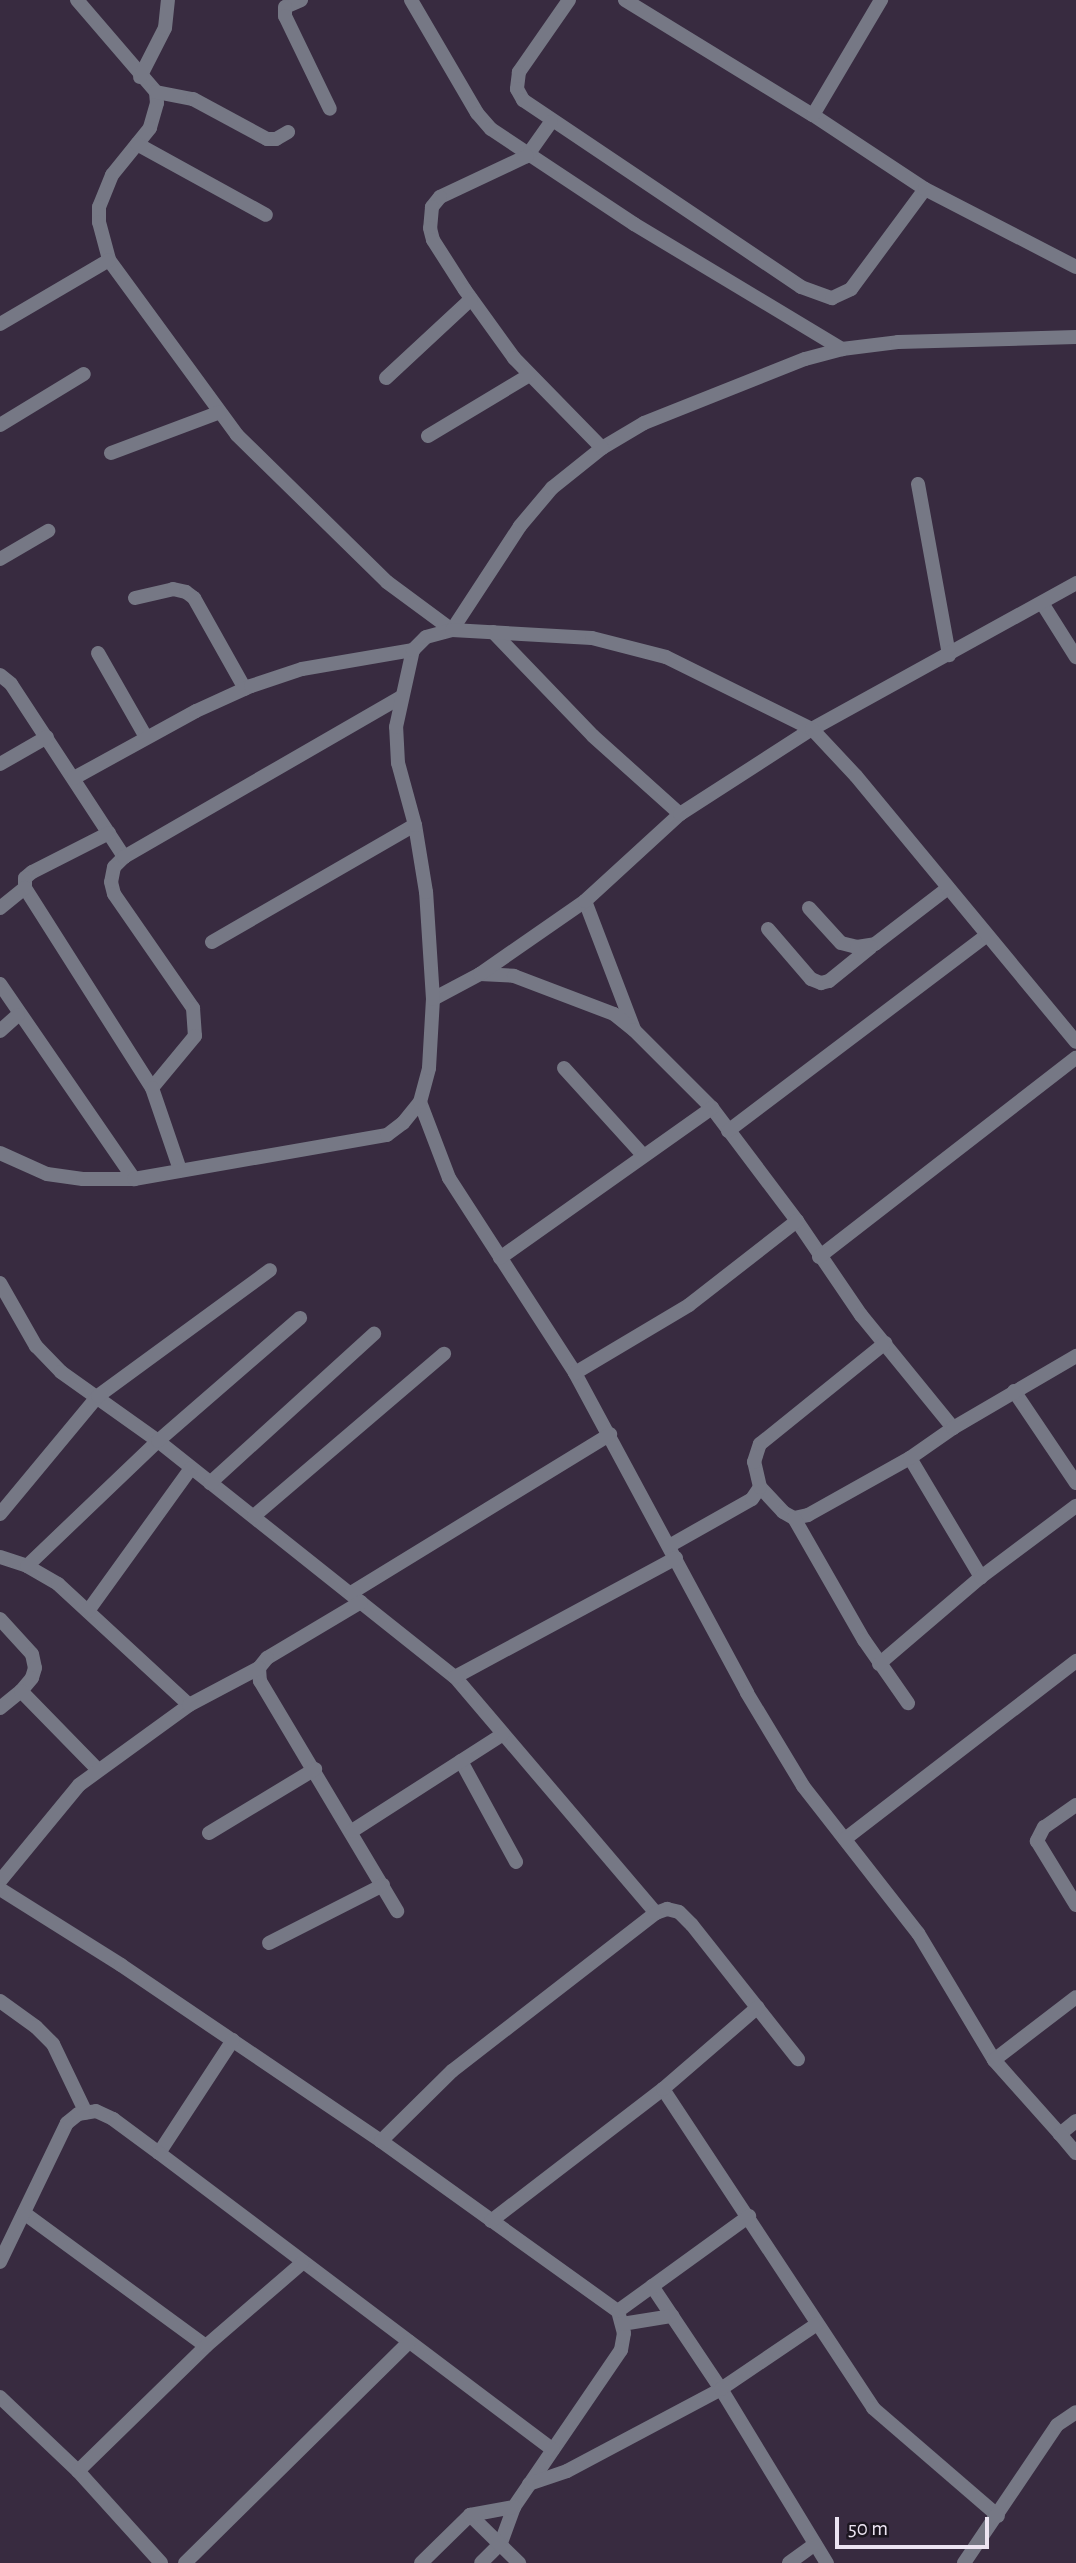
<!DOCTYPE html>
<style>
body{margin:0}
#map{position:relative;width:1076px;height:2563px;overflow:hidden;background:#382b40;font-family:"Alegreya Sans",sans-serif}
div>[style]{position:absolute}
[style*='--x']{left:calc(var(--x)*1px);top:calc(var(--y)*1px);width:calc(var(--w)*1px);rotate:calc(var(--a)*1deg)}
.minor>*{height:14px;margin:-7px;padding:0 7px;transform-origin:7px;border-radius:7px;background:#767885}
span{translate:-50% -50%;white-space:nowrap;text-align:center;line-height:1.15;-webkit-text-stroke:7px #1c1620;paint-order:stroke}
.scale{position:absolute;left:835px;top:2517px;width:154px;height:32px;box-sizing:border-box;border:4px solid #ece4f2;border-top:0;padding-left:9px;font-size:21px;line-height:24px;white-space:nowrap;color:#ece4f2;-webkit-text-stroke:5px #1c1620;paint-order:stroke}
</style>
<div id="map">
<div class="minor">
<div style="--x:77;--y:0;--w:121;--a:49.3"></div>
<div style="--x:156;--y:92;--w:11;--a:85"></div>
<div style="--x:157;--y:103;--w:26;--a:106"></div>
<div style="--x:150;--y:128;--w:60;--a:129"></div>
<div style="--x:112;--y:175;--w:35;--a:112"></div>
<div style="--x:99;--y:207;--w:15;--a:90"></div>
<div style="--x:99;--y:222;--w:39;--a:75"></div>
<div style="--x:109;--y:260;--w:217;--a:53.8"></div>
<div style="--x:237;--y:435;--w:210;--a:44.4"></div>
<div style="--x:387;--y:582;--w:81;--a:36.4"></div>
<div style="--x:452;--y:630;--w:124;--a:-56.8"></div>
<div style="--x:520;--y:526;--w:50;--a:-49.9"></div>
<div style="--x:552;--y:488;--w:64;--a:-38.7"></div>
<div style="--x:602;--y:448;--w:49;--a:-30.8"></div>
<div style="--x:644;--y:423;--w:173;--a:-21.7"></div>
<div style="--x:805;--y:359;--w:38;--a:-15"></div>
<div style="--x:842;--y:349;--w:56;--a:-7.1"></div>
<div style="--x:898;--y:342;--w:178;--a:-1.6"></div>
<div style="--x:301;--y:0;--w:17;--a:156"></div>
<div style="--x:285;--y:7;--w:9;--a:90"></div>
<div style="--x:285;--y:16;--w:103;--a:64.2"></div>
<div style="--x:411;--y:0;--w:131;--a:59.7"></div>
<div style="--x:477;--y:113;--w:21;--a:49"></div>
<div style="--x:491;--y:129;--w:172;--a:33.6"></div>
<div style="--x:634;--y:224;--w:243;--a:31"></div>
<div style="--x:569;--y:0;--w:88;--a:124.8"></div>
<div style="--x:519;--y:72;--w:17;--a:97"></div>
<div style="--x:517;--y:89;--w:13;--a:61"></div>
<div style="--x:523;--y:100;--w:335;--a:33.9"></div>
<div style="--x:801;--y:287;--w:33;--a:20"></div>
<div style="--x:832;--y:298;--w:21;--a:-25"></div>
<div style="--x:851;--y:289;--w:124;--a:-53.5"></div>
<div style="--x:625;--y:0;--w:220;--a:31.5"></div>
<div style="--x:813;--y:115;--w:134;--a:33.5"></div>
<div style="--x:925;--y:189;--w:170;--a:27.3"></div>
<div style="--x:140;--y:77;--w:55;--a:-63"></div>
<div style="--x:165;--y:28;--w:28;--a:-84"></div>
<div style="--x:156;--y:92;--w:38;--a:11"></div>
<div style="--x:193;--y:99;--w:84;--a:28.4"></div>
<div style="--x:267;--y:139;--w:9;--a:0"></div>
<div style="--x:276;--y:139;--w:14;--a:-30"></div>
<div style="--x:813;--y:115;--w:134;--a:-59.4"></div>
<div style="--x:551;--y:122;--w:42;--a:125.2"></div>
<div style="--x:527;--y:156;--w:96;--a:154.8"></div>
<div style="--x:440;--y:197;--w:13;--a:129"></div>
<div style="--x:432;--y:207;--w:21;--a:95"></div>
<div style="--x:430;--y:228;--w:12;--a:76"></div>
<div style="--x:433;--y:240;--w:59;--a:57.4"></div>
<div style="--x:465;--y:290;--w:84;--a:54.2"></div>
<div style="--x:514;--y:358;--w:126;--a:45.6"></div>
<div style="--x:137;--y:144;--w:147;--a:28.8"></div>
<div style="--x:0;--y:324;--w:126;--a:-30.4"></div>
<div style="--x:386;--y:378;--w:116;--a:-42.9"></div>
<div style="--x:0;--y:425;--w:98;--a:-31.3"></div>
<div style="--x:428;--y:436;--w:117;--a:-31"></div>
<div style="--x:111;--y:453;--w:116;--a:-20.6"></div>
<div style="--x:918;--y:484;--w:174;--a:79.7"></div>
<div style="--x:0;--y:559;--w:56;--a:-30.3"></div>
<div style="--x:135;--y:598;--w:39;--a:-13"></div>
<div style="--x:173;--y:589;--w:13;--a:13"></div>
<div style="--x:186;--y:592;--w:10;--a:37"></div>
<div style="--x:194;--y:598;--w:104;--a:60.7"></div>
<div style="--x:1042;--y:603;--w:64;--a:57.8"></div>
<div style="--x:493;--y:632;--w:144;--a:46.1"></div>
<div style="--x:593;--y:736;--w:117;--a:41.9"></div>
<div style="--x:98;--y:653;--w:97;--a:60.3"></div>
<div style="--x:0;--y:675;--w:14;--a:39"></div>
<div style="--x:11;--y:684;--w:207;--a:56.8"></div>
<div style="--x:124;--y:857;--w:14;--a:135"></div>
<div style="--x:114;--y:867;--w:15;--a:101"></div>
<div style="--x:111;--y:882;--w:12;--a:76"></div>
<div style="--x:114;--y:894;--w:139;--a:55.3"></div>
<div style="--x:193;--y:1008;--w:28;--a:86"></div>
<div style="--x:195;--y:1036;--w:67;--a:129.6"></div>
<div style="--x:0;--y:764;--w:54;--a:-29.9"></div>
<div style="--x:74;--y:778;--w:139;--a:-28.8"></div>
<div style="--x:196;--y:711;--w:60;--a:-24.4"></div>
<div style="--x:251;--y:686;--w:54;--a:-18.4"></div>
<div style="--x:302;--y:669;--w:113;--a:-9.7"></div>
<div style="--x:109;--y:833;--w:86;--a:153.1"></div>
<div style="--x:32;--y:872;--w:9;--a:139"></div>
<div style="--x:25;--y:878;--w:10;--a:90"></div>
<div style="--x:25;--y:888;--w:237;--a:57.6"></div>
<div style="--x:152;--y:1088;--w:87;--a:71.1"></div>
<div style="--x:124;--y:857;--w:320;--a:-30"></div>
<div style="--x:585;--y:901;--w:137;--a:69.1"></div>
<div style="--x:0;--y:908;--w:32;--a:-39"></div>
<div style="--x:809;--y:908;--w:47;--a:47.6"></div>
<div style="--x:841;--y:943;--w:16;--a:14"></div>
<div style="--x:857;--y:947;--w:18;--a:-9"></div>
<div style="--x:875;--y:944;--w:92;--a:-37.5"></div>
<div style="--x:768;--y:929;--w:66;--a:49.3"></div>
<div style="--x:811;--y:979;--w:11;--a:22"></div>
<div style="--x:821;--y:983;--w:8;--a:-14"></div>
<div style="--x:829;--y:981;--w:54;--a:-39"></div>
<div style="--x:212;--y:942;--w:234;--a:-30"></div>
<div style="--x:480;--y:974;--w:34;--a:3"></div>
<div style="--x:514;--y:976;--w:107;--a:20.8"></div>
<div style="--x:614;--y:1014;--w:26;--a:39"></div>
<div style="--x:634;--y:1030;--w:110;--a:45"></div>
<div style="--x:712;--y:1108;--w:141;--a:53"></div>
<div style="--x:797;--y:1221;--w:114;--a:55.8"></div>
<div style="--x:861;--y:1315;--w:146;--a:50.8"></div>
<div style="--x:0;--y:984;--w:237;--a:55.5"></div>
<div style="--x:433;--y:999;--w:53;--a:-28"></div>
<div style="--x:480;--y:974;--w:128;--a:-34.8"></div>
<div style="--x:585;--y:901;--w:129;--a:-42.5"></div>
<div style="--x:680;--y:814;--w:157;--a:-32.8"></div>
<div style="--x:812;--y:729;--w:302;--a:-28.9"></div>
<div style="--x:0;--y:1031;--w:24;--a:-42"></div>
<div style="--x:564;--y:1068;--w:118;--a:47.8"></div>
<div style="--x:420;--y:1102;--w:81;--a:69.1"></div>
<div style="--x:449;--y:1178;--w:232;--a:57.1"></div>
<div style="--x:575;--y:1373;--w:363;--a:61.7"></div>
<div style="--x:747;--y:1693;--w:109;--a:58.9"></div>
<div style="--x:803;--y:1786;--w:187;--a:52"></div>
<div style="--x:918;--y:1933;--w:148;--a:59.1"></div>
<div style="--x:994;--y:2060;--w:99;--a:48.3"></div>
<div style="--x:728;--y:1131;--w:323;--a:-37.1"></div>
<div style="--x:0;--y:1153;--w:51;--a:24.1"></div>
<div style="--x:47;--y:1174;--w:36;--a:8"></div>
<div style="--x:83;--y:1179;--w:51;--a:0"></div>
<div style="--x:134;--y:1179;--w:257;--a:-9.9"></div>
<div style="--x:387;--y:1135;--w:20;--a:-37"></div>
<div style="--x:403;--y:1123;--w:27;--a:-51"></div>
<div style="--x:420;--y:1102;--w:35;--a:-75"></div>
<div style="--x:429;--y:1068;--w:69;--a:-86.7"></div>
<div style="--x:433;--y:999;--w:107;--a:-93.7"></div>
<div style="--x:426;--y:892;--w:68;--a:-99.3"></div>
<div style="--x:415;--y:825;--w:64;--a:-105.3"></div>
<div style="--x:398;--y:763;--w:36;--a:-93"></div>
<div style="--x:396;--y:727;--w:79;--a:-77.6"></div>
<div style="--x:413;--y:650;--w:18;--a:-45"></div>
<div style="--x:426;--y:637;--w:27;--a:-15"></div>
<div style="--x:452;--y:630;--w:140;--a:3.3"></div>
<div style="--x:592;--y:638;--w:76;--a:14.4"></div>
<div style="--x:666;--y:657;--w:163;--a:26.3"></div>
<div style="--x:812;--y:729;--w:64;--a:46.9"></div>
<div style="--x:856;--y:776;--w:345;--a:50.4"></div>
<div style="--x:819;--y:1257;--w:325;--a:-37.8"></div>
<div style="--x:500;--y:1258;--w:260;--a:-35.3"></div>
<div style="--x:0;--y:1283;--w:73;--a:60.3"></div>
<div style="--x:36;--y:1346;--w:36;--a:46"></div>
<div style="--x:61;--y:1372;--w:119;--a:35.4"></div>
<div style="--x:158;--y:1441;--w:379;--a:38.5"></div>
<div style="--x:455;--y:1677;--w:310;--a:49.6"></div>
<div style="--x:575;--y:1373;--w:133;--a:-30.8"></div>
<div style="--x:689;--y:1305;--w:137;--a:-37.9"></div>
<div style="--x:1014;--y:1391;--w:111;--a:56"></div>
<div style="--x:910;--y:1458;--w:139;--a:59.2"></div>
<div style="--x:210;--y:1483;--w:222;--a:-42.3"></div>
<div style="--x:760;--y:1487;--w:34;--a:47"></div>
<div style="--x:783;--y:1512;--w:13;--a:29"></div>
<div style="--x:794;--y:1518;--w:14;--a:-12"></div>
<div style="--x:808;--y:1515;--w:117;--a:-29.2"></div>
<div style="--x:910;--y:1458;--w:52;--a:-34.9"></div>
<div style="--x:953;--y:1428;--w:143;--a:-30.3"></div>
<div style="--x:0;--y:1514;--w:153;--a:-50.3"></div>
<div style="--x:98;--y:1396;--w:213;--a:-36.2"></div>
<div style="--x:254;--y:1516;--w:250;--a:-40.5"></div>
<div style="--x:794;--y:1518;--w:141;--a:60.2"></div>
<div style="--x:864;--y:1640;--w:77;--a:55.1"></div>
<div style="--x:669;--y:1546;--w:95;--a:-29.5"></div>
<div style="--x:752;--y:1499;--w:14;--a:-56"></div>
<div style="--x:760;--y:1487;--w:26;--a:-103"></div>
<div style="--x:754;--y:1462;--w:19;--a:-72"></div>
<div style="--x:760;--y:1444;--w:161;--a:-38.9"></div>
<div style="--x:0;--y:1557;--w:28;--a:18"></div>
<div style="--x:27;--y:1566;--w:36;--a:30"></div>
<div style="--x:58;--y:1584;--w:178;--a:42.7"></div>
<div style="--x:27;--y:1566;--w:181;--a:-43.7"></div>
<div style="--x:158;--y:1441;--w:188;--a:-40.9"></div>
<div style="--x:351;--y:1593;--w:304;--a:-31.5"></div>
<div style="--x:361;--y:1602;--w:109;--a:149.2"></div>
<div style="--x:267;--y:1658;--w:13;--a:129"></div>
<div style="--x:259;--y:1668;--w:13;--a:86"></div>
<div style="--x:260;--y:1681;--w:268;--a:59.2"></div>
<div style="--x:88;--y:1611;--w:176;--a:-54.2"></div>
<div style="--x:0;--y:1619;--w:47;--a:47.6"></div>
<div style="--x:32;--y:1654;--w:14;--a:78"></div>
<div style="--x:35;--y:1668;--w:10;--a:107"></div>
<div style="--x:32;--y:1678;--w:17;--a:130"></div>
<div style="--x:21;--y:1691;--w:27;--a:141"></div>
<div style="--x:879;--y:1664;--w:134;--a:-40.5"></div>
<div style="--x:981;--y:1577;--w:119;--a:-36.8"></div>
<div style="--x:455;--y:1677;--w:251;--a:-28.3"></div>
<div style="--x:21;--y:1691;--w:110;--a:45.7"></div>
<div style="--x:461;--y:1761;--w:115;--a:61.4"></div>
<div style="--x:1076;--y:1805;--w:39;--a:145"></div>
<div style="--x:1044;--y:1827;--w:16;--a:117"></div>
<div style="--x:1037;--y:1841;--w:75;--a:58.6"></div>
<div style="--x:352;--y:1831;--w:179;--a:-32.7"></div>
<div style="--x:209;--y:1833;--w:124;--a:-31.1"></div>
<div style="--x:845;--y:1839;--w:292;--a:-37.6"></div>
<div style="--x:0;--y:1881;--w:124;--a:-50.5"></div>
<div style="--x:79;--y:1785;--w:136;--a:-36"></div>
<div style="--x:189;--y:1705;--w:79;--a:-27.9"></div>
<div style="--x:0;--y:1889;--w:143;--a:32.1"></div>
<div style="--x:121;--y:1965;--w:314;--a:34.1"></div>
<div style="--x:381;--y:2141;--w:292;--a:35.7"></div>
<div style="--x:618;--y:2311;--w:23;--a:75"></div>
<div style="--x:624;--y:2333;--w:17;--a:100"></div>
<div style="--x:621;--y:2350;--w:190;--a:124.3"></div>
<div style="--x:514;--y:2507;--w:38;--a:110"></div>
<div style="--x:501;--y:2543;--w:28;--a:135"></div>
<div style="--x:269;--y:1943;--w:128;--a:-27"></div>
<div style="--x:0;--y:2001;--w:44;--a:35.8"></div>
<div style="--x:36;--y:2027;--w:24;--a:45"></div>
<div style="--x:53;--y:2044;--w:76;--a:64.4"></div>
<div style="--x:994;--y:2060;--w:103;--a:-37.5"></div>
<div style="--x:663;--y:2089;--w:382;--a:56.6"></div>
<div style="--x:873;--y:2408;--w:165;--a:40.8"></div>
<div style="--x:1076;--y:2121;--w:21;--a:141"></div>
<div style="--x:1060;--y:2134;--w:25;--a:50"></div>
<div style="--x:381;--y:2141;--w:100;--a:-44.6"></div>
<div style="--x:452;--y:2071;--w:258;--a:-37.8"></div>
<div style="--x:656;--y:1913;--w:12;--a:-20"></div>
<div style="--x:667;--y:1909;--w:12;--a:14"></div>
<div style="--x:679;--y:1912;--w:18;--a:45"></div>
<div style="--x:692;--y:1925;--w:171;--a:51.7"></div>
<div style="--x:159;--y:2153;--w:135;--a:-56.8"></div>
<div style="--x:24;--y:2213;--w:225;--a:36.2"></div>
<div style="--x:491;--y:2221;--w:217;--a:-37.5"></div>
<div style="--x:663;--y:2089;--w:125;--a:-40.8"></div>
<div style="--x:0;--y:2262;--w:154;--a:-64.3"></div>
<div style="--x:67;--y:2123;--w:14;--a:-39"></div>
<div style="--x:78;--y:2114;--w:18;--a:-9"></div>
<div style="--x:96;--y:2111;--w:19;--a:25"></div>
<div style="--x:113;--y:2119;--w:57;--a:36.5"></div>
<div style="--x:159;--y:2153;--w:493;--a:37"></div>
<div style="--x:652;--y:2286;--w:124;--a:56.2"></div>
<div style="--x:721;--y:2389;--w:204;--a:58.7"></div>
<div style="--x:618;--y:2311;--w:162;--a:-35.9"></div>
<div style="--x:622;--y:2324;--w:51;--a:-9.1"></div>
<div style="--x:0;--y:2397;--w:108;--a:43.5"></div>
<div style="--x:78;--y:2471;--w:124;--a:47.9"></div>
<div style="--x:78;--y:2471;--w:179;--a:-44.3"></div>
<div style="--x:206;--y:2346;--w:127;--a:-40.8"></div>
<div style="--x:529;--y:2484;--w:40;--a:-18.9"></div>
<div style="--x:567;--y:2471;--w:174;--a:-28"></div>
<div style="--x:721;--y:2389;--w:116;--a:-34.1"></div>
<div style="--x:470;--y:2515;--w:69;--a:44.4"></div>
<div style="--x:185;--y:2563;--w:315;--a:-44.6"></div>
<div style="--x:421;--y:2563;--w:69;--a:-44.4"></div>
<div style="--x:470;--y:2515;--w:45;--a:-10.3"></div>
<div style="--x:789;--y:2563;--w:32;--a:-36"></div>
<div style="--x:964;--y:2563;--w:166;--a:-56"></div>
<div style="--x:1057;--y:2425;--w:23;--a:-34"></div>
</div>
<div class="scale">50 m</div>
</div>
